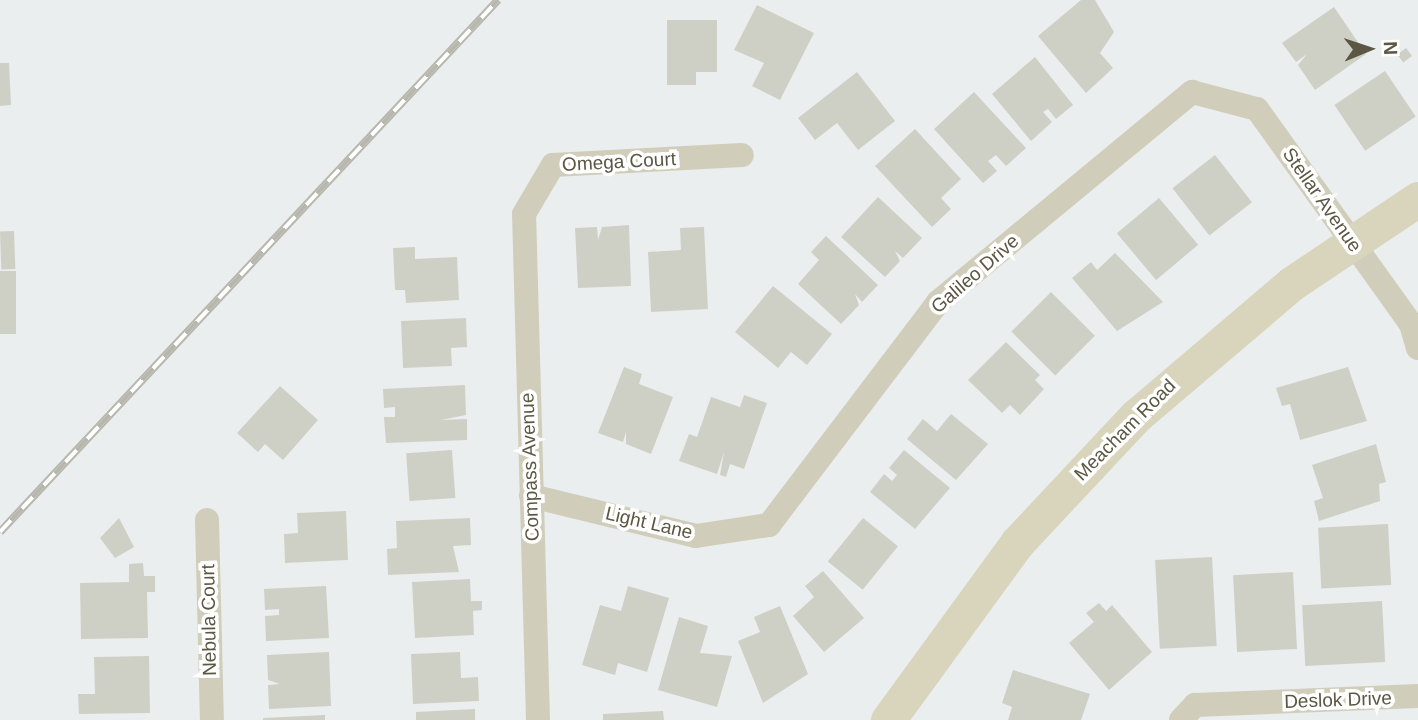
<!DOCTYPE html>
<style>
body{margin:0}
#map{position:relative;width:1418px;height:720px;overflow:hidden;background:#ebeeef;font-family:Helvetica,sans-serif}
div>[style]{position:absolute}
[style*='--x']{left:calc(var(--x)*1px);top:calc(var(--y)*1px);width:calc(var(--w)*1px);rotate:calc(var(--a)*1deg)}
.building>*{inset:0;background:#ced0c5;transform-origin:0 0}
.street>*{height:24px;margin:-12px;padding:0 12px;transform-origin:12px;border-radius:12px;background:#d0cdbb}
.secondary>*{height:35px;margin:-17.5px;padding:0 17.5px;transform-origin:17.5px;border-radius:17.5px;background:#d8d5bc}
.rail>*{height:8px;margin-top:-4px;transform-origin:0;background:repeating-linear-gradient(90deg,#fff 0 16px,#b7b7ad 0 32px);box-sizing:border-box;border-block:2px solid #b7b7ad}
span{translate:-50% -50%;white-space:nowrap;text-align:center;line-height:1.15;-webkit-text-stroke:7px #fff;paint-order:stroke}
.street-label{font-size:19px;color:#5b5743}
.north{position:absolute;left:1334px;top:14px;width:70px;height:70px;-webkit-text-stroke:5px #fff;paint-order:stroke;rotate:88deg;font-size:19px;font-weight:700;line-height:28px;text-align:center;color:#5b5743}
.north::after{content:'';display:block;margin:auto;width:24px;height:32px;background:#5b5743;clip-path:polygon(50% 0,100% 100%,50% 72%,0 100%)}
</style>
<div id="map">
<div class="building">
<div style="clip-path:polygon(1081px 0,1095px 0,1114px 32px,1100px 53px,1113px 68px,1086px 93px,1038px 36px)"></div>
<div style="clip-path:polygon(757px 5px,814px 33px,780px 100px,752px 86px,764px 63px,734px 50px)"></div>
<div style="clip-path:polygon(1334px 7px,1366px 54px,1315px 90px,1298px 65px,1307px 54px,1296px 62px,1282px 43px)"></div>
<div style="clip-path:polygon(667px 20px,717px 20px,717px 72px,696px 72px,696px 85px,667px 85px)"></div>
<div style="left:1406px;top:48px;width:10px;height:11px;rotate:53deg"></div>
<div style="clip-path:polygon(1035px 57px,1073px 105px,1056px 119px,1048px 109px,1043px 112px,1052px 122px,1031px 141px,992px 94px)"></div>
<div style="clip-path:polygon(0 63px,9px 63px,11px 105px,0 106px)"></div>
<div style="left:1385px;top:71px;width:55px;height:61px;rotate:56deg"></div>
<div style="clip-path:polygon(857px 72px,895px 121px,858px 150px,837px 123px,815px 140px,798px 118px)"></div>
<div style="clip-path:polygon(974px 92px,1026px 148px,1006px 166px,996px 155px,988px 161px,997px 171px,983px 183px,934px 129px)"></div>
<div style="clip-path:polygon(915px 129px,961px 179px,941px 198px,951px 209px,932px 227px,875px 166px)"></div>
<div style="left:1215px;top:155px;width:60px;height:54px;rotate:52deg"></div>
<div style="clip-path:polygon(878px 197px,922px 238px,903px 258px,895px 251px,900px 261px,885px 277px,841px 237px)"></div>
<div style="left:1159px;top:198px;width:61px;height:55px;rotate:50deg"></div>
<div style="clip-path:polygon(629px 225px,631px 286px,578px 288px,575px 228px,597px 227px,598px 240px,602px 227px)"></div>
<div style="clip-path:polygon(704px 227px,708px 309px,651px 312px,648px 252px,681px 250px,680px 228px)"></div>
<div style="left:14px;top:231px;width:38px;height:14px;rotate:88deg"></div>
<div style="clip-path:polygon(826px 236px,878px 285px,862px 302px,855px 294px,859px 305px,841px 324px,798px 284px,819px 260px,811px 252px)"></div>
<div style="clip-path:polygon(415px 247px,415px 259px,457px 257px,459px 300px,406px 303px,405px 290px,395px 290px,393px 248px)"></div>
<div style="clip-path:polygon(1115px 253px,1163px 302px,1117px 331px,1072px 278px,1091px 262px,1097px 270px)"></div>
<div style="left:0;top:271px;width:16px;height:63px"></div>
<div style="clip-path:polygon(773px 286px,832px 334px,807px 365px,791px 352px,778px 368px,735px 332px)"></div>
<div style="left:1051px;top:292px;width:62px;height:56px;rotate:45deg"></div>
<div style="clip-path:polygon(466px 318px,467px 347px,451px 348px,452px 366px,403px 368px,401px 321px)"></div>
<div style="clip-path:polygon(1006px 342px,1040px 375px,1035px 380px,1044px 389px,1020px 415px,1010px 405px,1002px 413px,968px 380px)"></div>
<div style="clip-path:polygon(624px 367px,642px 374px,639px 384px,673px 397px,651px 454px,626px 444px,626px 432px,623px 442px,598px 433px)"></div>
<div style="clip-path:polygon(1348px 367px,1367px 421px,1300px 440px,1290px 404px,1282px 406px,1276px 388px)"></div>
<div style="clip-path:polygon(465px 385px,466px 415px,441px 420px,467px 419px,467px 440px,386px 443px,384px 417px,395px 417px,395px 407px,384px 408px,383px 389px)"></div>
<div style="clip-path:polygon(280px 386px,318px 420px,283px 460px,265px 444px,258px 452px,237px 433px)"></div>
<div style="clip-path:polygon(744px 395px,767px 403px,744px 469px,730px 464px,726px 477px,720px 475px,724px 452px,717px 474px,679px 461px,689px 434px,697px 437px,711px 397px,740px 407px)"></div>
<div style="clip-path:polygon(951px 414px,988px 444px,956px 480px,907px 439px,923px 419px,937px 431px)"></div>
<div style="clip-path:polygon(1376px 444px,1386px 482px,1379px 484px,1380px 501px,1319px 521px,1314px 501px,1323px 498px,1312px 465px)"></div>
<div style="left:452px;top:450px;width:48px;height:46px;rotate:86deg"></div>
<div style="clip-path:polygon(904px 450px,950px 488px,915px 529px,870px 492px,884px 474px,892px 481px,897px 475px,889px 468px)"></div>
<div style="clip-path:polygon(346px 511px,348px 560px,285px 563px,284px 534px,298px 533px,297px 513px)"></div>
<div style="clip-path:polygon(119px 518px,134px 547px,115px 558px,100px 538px)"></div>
<div style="clip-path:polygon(470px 518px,471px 545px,453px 546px,459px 572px,388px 575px,387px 549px,397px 548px,396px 521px)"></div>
<div style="left:863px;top:518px;width:45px;height:56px;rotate:39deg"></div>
<div style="left:1388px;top:524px;width:61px;height:70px;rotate:87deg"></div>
<div style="left:1212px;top:557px;width:89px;height:57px;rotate:87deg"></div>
<div style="clip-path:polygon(143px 563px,144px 576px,155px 576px,155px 592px,147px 592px,148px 638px,81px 639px,80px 583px,129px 582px,129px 564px)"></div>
<div style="clip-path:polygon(823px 571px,864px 618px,824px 652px,793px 616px,814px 597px,805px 586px)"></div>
<div style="left:1293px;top:572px;width:77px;height:60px;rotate:87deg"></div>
<div style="clip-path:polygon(470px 579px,471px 601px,482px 601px,482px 610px,473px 611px,474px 635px,415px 638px,412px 582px)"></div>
<div style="clip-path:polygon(326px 586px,329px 638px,266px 641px,265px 616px,279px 615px,279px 609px,265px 610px,264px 589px)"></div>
<div style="clip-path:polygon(628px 586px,669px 598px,647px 672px,618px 663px,615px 675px,582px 665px,600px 605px,621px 611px)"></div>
<div style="left:1382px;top:601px;width:61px;height:80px;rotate:87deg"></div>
<div style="clip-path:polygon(1099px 603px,1106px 611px,1112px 605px,1152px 652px,1109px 690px,1069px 643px,1094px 622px,1086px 613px)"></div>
<div style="clip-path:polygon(780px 606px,808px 674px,763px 703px,738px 641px,760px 632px,754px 617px)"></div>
<div style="clip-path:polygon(679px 617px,708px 626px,700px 653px,732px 656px,717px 707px,658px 690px)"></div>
<div style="clip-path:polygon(329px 652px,331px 706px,269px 709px,268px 685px,280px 684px,268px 680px,267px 655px)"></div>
<div style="clip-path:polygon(460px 652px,461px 678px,478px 677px,479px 701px,413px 704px,411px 654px)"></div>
<div style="clip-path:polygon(149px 656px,150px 713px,79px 714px,78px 694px,95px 694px,94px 657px)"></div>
<div style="clip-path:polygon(1013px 670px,1090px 694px,1081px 720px,1008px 720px,1012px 707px,1002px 703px)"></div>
<div style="clip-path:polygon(475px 709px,475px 720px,416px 720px,416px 712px)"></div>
<div style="clip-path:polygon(663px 711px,664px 720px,603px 720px,603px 714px)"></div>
<div style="clip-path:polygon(325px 715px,325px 720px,263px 720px,263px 718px)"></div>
</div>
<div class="street">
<div style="--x:531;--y:496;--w:170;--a:13.6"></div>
<div style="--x:696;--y:536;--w:74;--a:-8.6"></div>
<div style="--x:769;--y:525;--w:280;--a:-52.8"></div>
<div style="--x:938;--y:302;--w:330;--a:-39.6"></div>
<div style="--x:1192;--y:92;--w:67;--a:14.7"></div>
<div style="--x:1257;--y:109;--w:264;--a:54.4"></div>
<div style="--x:1411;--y:324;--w:25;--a:74"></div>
<div style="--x:207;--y:520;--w:200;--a:88.6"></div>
<div style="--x:538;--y:720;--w:506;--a:-91.58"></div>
<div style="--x:524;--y:214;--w:57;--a:-59.4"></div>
<div style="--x:553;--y:165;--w:189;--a:-3"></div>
<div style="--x:1181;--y:720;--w:21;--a:-47"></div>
<div style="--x:1195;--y:705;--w:223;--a:-2.3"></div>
</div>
<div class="secondary">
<div style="--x:888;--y:720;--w:219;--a:-53.9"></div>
<div style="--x:1017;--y:543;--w:174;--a:-46.9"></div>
<div style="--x:1136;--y:416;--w:204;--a:-40.4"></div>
<div style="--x:1291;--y:284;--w:153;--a:-33.8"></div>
</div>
<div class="rail">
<div style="--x:0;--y:532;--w:729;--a:-46.89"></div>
</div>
<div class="street-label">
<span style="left:619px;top:162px;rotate:-3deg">Omega Court</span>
<span style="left:1322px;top:200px;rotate:55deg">Stellar Avenue</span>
<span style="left:975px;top:274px;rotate:-41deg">Galileo Drive</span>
<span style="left:1125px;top:430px;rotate:-45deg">Meacham Road</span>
<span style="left:530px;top:467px;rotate:-92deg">Compass Avenue</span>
<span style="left:649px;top:523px;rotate:13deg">Light Lane</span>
<span style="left:209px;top:620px;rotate:-91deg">Nebula Court</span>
<span style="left:1338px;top:700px;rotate:-2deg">Deslok Drive</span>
</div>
<div class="north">N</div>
</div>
